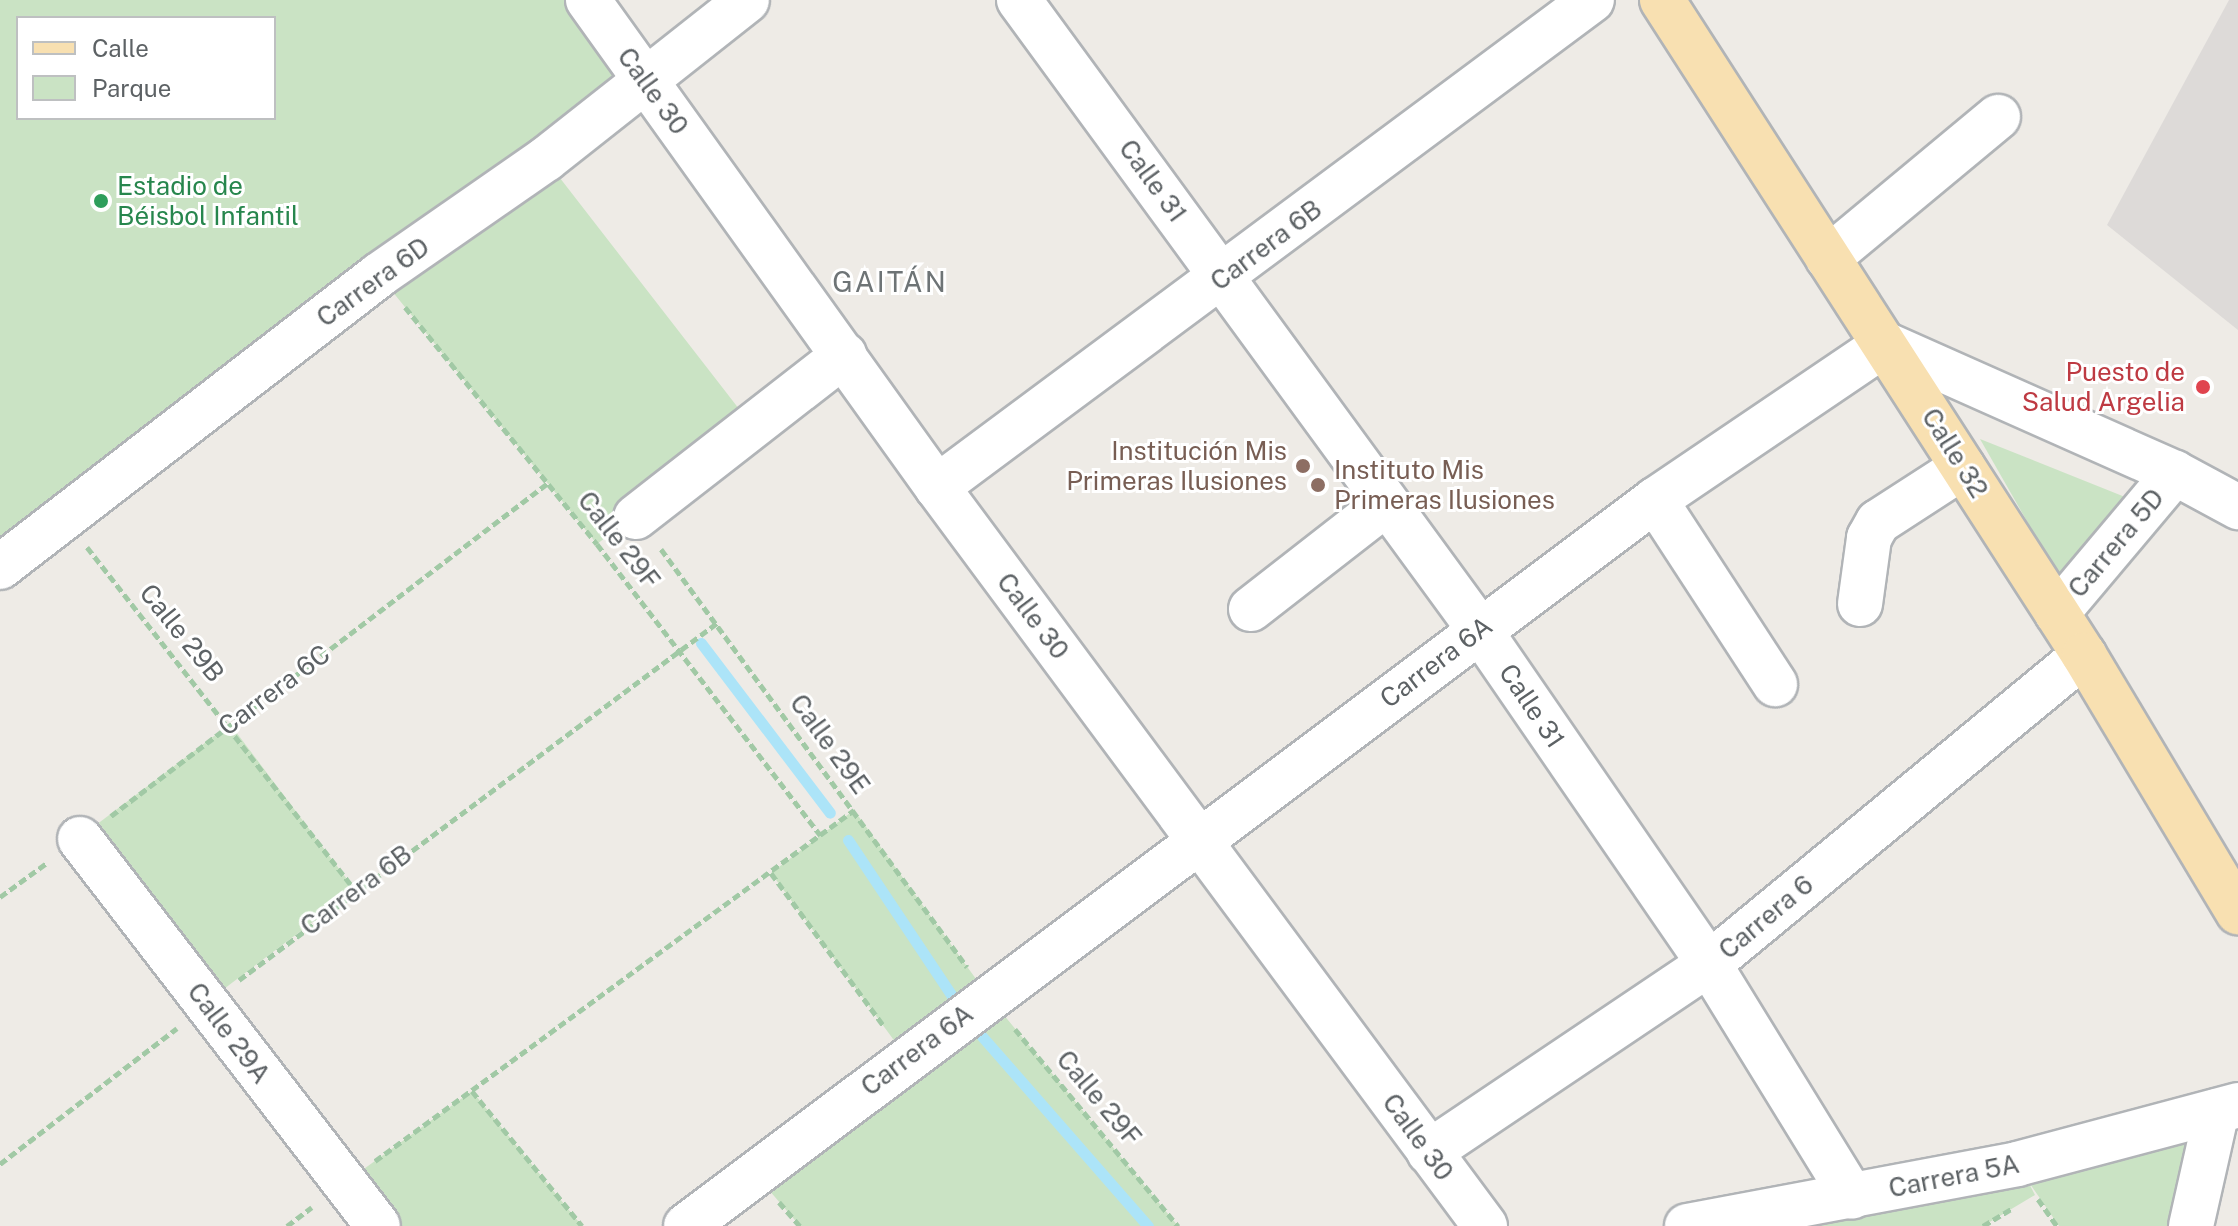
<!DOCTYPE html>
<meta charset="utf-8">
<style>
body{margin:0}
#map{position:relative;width:2238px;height:1226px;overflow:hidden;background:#eeebe6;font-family:"Public Sans",sans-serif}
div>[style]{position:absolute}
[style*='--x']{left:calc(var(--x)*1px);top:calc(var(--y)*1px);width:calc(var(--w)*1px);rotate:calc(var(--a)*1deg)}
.industrial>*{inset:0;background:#dddad8}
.green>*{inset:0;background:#cae3c4;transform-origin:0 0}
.stream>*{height:11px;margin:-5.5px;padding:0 5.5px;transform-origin:5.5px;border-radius:5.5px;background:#ace4f8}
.path>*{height:5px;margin-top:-2.5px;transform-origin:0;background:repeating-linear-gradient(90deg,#a1c9a5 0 8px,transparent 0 12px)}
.roads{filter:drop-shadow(2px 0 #b1b4b7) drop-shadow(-2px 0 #b1b4b7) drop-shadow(0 2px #b1b4b7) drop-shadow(0 -2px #b1b4b7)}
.minor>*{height:44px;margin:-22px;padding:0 22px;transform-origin:22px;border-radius:22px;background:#fff}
.major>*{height:44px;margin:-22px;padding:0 22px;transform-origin:22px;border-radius:22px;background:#f8e0b1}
.dots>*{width:22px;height:22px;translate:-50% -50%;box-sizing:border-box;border:4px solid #fff;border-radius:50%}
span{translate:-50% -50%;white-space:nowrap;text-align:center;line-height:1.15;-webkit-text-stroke:6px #fff;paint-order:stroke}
.street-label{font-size:26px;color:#5d6265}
.leisure-label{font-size:26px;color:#27864d}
.left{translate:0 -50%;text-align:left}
.health-label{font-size:26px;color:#be3a42}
.right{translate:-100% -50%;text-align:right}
.education-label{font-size:26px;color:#785e54}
.neighbourhood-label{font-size:28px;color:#6e7476;letter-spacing:2px}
.legend{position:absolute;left:16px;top:16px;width:260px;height:104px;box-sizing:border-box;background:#fff;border:2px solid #bec0c1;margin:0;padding:10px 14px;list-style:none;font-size:24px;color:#5d6265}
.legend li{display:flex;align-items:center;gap:16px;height:40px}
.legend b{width:40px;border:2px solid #bec0c1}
</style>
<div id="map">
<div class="industrial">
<div style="clip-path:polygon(2229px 0,2238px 0,2238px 330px,2107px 225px)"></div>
</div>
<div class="green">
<div style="clip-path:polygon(evenodd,0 0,588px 0,646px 82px,546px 160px,753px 427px,597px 544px,379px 275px,0 567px,0 0,18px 18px,274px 18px,274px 118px,18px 118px,18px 18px)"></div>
<div style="clip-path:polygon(1980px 439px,2140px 503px,2064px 586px)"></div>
<div style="left:230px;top:724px;width:208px;height:189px;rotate:53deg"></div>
<div style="clip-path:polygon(854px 810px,989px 997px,1178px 1226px,800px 1226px,755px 1174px,907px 1058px,771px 873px)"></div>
<div style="clip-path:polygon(472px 1091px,582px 1226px,378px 1226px,343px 1184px)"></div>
<div style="clip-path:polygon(2217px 1111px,2191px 1226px,2059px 1226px,2026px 1178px,2035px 1195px,1983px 1226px,1804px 1226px)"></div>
</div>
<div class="stream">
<div style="--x:701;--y:643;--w:213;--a:52.8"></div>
<div style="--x:848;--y:840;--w:206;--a:56.3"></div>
<div style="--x:972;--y:1025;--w:267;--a:48.8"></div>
</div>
<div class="path">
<div style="--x:405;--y:307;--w:305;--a:51"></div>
<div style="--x:597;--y:544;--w:367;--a:52.5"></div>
<div style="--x:87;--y:547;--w:435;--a:52"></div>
<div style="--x:661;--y:549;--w:518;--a:53.79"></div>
<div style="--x:111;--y:816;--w:549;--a:-37.31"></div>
<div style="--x:771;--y:873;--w:190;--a:53.6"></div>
<div style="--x:0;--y:897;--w:59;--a:-36.1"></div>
<div style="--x:239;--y:980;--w:597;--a:-36.75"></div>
<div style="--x:1015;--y:1029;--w:256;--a:50.4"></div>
<div style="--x:472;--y:1091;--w:174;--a:50.8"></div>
<div style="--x:375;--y:1161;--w:594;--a:-36.23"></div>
<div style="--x:0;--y:1164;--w:223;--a:-37.5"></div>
<div style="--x:2038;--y:1199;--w:33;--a:55"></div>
<div style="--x:779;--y:1202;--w:32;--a:49"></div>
<div style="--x:287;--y:1226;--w:31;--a:-37"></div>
<div style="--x:1983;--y:1226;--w:35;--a:-31"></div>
</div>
<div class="roads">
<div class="minor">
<div style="--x:588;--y:0;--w:599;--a:54.37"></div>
<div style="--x:937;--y:487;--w:920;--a:53.44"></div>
<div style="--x:1019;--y:0;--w:779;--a:53.82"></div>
<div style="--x:1479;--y:629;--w:406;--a:55.5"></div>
<div style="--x:1709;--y:964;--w:273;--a:58.4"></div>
<div style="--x:1828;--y:258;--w:221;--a:-39.7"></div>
<div style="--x:937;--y:487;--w:816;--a:-36.63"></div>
<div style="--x:1655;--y:500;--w:220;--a:56.9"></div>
<div style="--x:636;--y:517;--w:264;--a:-37.9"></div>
<div style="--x:0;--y:567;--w:478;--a:-37.6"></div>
<div style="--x:379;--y:275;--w:203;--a:-34.8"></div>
<div style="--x:546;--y:159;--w:256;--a:-38.3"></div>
<div style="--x:1860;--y:604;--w:67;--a:-82.2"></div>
<div style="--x:1869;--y:538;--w:18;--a:-61"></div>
<div style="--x:1878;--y:522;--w:101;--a:-32.9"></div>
<div style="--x:1251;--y:609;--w:171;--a:-37.9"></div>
<div style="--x:2057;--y:613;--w:183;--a:-49.9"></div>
<div style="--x:80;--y:839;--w:488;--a:52.4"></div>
<div style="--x:1429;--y:1152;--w:337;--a:-33.9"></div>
<div style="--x:1709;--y:964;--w:486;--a:-39.5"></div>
<div style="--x:686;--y:1226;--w:1211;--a:-36.84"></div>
<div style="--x:1655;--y:500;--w:278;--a:-34.1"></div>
<div style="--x:1885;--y:344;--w:317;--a:24"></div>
<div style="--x:2175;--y:473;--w:72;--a:28.4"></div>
<div style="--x:1687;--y:1226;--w:336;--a:-10.6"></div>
<div style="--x:2017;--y:1164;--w:229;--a:-14.9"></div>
<div style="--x:2191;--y:1226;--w:118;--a:-77.3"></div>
</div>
<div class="major">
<div style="--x:1662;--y:0;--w:779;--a:57.21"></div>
<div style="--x:2084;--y:655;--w:300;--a:59.1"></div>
</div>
</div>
<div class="dots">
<div style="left:101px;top:201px;background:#2e9e5b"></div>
<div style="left:2203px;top:387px;background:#e0444e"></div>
<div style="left:1303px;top:466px;background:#8d6e63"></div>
<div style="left:1318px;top:485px;background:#8d6e63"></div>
</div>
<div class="street-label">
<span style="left:653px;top:91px;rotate:54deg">Calle 30</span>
<span style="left:1153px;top:181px;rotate:54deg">Calle 31</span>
<span style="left:1266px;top:245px;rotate:-37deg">Carrera 6B</span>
<span style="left:373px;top:282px;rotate:-36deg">Carrera 6D</span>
<span style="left:1955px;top:453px;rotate:58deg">Calle 32</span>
<span style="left:619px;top:540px;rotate:52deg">Calle 29F</span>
<span style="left:2116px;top:543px;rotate:-50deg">Carrera 5D</span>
<span style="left:1033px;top:616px;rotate:53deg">Calle 30</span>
<span style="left:182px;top:633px;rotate:51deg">Calle 29B</span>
<span style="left:1436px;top:662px;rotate:-37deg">Carrera 6A</span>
<span style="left:274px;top:690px;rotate:-37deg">Carrera 6C</span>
<span style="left:1532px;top:706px;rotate:56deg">Calle 31</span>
<span style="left:830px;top:744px;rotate:54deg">Calle 29E</span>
<span style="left:356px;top:890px;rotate:-37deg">Carrera 6B</span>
<span style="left:1766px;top:917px;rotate:-40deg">Carrera 6</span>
<span style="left:229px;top:1033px;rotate:53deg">Calle 29A</span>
<span style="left:917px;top:1050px;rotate:-37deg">Carrera 6A</span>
<span style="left:1099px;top:1098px;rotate:50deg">Calle 29F</span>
<span style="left:1418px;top:1137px;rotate:54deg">Calle 30</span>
<span style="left:1954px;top:1176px;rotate:-11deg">Carrera 5A</span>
</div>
<div class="leisure-label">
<span class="left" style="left:117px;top:201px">Estadio de<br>Béisbol Infantil</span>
</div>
<div class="health-label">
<span class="right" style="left:2185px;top:387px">Puesto de<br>Salud Argelia</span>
</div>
<div class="education-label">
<span class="right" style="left:1287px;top:466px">Institución Mis<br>Primeras Ilusiones</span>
<span class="left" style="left:1334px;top:485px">Instituto Mis<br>Primeras Ilusiones</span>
</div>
<div class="neighbourhood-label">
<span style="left:890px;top:282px">GAITÁN</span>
</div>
<ul class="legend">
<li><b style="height:10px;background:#f8e0b1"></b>Calle</li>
<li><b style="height:22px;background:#cae3c4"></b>Parque</li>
</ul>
</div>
